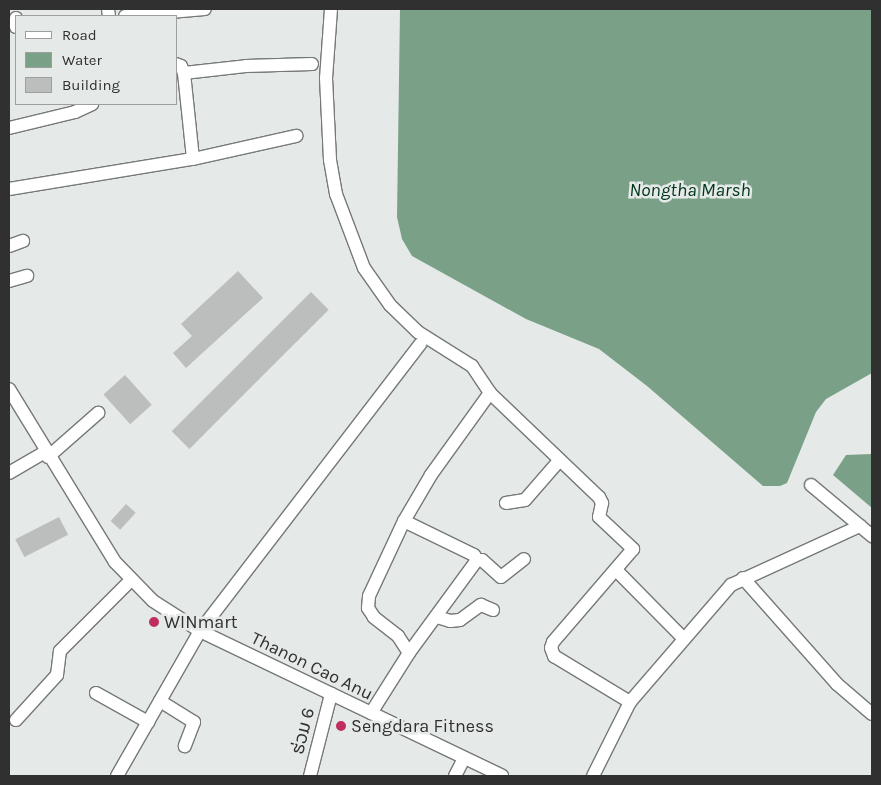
<!DOCTYPE html>
<meta charset="utf-8">
<style>
body{margin:0}
#map{position:relative;width:881px;height:785px;overflow:hidden;background:#e5e9e7;font-family:Karla,"Noto Sans Lao",sans-serif}
div>[style]{position:absolute}
[style*='--x']{left:calc(var(--x)*1px);top:calc(var(--y)*1px);width:calc(var(--w)*1px);rotate:calc(var(--a)*1deg)}
.water>*{inset:0;background:#7aa188}
.building>*{inset:0;background:#bbbebc;transform-origin:0 0}
.roads{filter:drop-shadow(1px 0 #757977) drop-shadow(-1px 0 #757977) drop-shadow(0 1px #757977) drop-shadow(0 -1px #757977)}
.minor>*{height:12px;margin:-6px;padding:0 6px;transform-origin:6px;border-radius:6px;background:#fff}
.dots>*{width:14px;height:14px;translate:-50% -50%;box-sizing:border-box;border:2px solid #e5e9e7;border-radius:50%}
span{translate:-50% -50%;white-space:nowrap;text-align:center;line-height:1.15;-webkit-text-stroke:5px #e5e9e7;paint-order:stroke}
.poi-label{font-size:18px;color:#2f302f}
.left{translate:0 -50%;text-align:left}
.street-label{font-size:18px;color:#2f302f}
.water-label{font-size:19px;color:#00351d;font-style:italic}
.frame{position:absolute;inset:0;border:10px solid #2f302f;pointer-events:none}
.legend{position:absolute;left:15px;top:15px;width:162px;height:90px;box-sizing:border-box;background:#e5e9e7;border:1px solid #9c9f9d;margin:0;padding:6px 9px;list-style:none;font-size:15px;color:#2f302f}
.legend li{display:flex;align-items:center;gap:10px;height:25px}
.legend b{width:25px;border:1px solid #9c9f9d}
</style>
<div id="map">
<div class="water">
<div style="clip-path:polygon(400px 9px,872px 9px,872px 373px,826px 399px,816px 412px,787px 483px,780px 486px,763px 486px,647px 386px,599px 349px,526px 319px,412px 256px,402px 239px,397px 217px)"></div>
<div style="clip-path:polygon(872px 454px,872px 508px,833px 475px,846px 455px)"></div>
</div>
<div class="building">
<div style="clip-path:polygon(238px 271px,263px 298px,186px 368px,173px 353px,192px 336px,181px 324px)"></div>
<div style="left:311px;top:292px;width:25px;height:197px;rotate:45deg"></div>
<div style="left:125px;top:375px;width:40px;height:29px;rotate:48deg"></div>
<div style="left:126px;top:504px;width:13px;height:23px;rotate:42deg"></div>
<div style="left:59px;top:517px;width:20px;height:49px;rotate:63deg"></div>
</div>
<div class="roads">
<div class="minor">
<div style="--x:108;--y:9;--w:7;--a:82"></div>
<div style="--x:331;--y:9;--w:69;--a:94.1"></div>
<div style="--x:326;--y:78;--w:82;--a:87.2"></div>
<div style="--x:330;--y:160;--w:35;--a:80"></div>
<div style="--x:336;--y:194;--w:79;--a:69.3"></div>
<div style="--x:364;--y:268;--w:45;--a:54.9"></div>
<div style="--x:390;--y:305;--w:39;--a:44"></div>
<div style="--x:418;--y:332;--w:64;--a:32.2"></div>
<div style="--x:472;--y:366;--w:32;--a:56"></div>
<div style="--x:490;--y:393;--w:151;--a:43.7"></div>
<div style="--x:599;--y:497;--w:7;--a:63"></div>
<div style="--x:602;--y:503;--w:14;--a:102"></div>
<div style="--x:599;--y:517;--w:47;--a:43.3"></div>
<div style="--x:633;--y:549;--w:123;--a:130.7"></div>
<div style="--x:553;--y:642;--w:6;--a:108"></div>
<div style="--x:551;--y:648;--w:9;--a:69"></div>
<div style="--x:554;--y:656;--w:89;--a:31.2"></div>
<div style="--x:125;--y:16;--w:80;--a:-5"></div>
<div style="--x:16;--y:27;--w:9;--a:-90"></div>
<div style="--x:176;--y:64;--w:5;--a:22"></div>
<div style="--x:181;--y:66;--w:8;--a:67"></div>
<div style="--x:184;--y:73;--w:62;--a:-6.4"></div>
<div style="--x:246;--y:66;--w:66;--a:-1.7"></div>
<div style="--x:184;--y:73;--w:86;--a:84"></div>
<div style="--x:9;--y:128;--w:68;--a:-13.6"></div>
<div style="--x:75;--y:112;--w:19;--a:-25"></div>
<div style="--x:9;--y:189;--w:186;--a:-9.3"></div>
<div style="--x:193;--y:159;--w:106;--a:-12.6"></div>
<div style="--x:9;--y:246;--w:15;--a:-20"></div>
<div style="--x:9;--y:281;--w:19;--a:-16"></div>
<div style="--x:9;--y:389;--w:203;--a:58.5"></div>
<div style="--x:115;--y:562;--w:54;--a:45.7"></div>
<div style="--x:153;--y:601;--w:56;--a:32.6"></div>
<div style="--x:200;--y:631;--w:335;--a:25.6"></div>
<div style="--x:48;--y:457;--w:67;--a:-41.3"></div>
<div style="--x:9;--y:473;--w:42;--a:-30.3"></div>
<div style="--x:811;--y:485;--w:80;--a:39.9"></div>
<div style="--x:506;--y:503;--w:19;--a:-9"></div>
<div style="--x:525;--y:500;--w:50;--a:-49"></div>
<div style="--x:404;--y:521;--w:78;--a:25.9"></div>
<div style="--x:474;--y:555;--w:6;--a:59"></div>
<div style="--x:477;--y:560;--w:115;--a:126.2"></div>
<div style="--x:477;--y:560;--w:5;--a:0"></div>
<div style="--x:482;--y:560;--w:25;--a:42"></div>
<div style="--x:501;--y:577;--w:29;--a:-38"></div>
<div style="--x:616;--y:570;--w:95;--a:45.4"></div>
<div style="--x:743;--y:578;--w:142;--a:48.4"></div>
<div style="--x:837;--y:684;--w:46;--a:40.6"></div>
<div style="--x:437;--y:617;--w:14;--a:17"></div>
<div style="--x:450;--y:621;--w:10;--a:-6"></div>
<div style="--x:460;--y:620;--w:26;--a:-36"></div>
<div style="--x:481;--y:605;--w:13;--a:23"></div>
<div style="--x:96;--y:693;--w:60;--a:29.1"></div>
<div style="--x:160;--y:701;--w:40;--a:32"></div>
<div style="--x:194;--y:722;--w:26;--a:111"></div>
<div style="--x:371;--y:713;--w:71;--a:-57.7"></div>
<div style="--x:409;--y:653;--w:20;--a:-123"></div>
<div style="--x:398;--y:636;--w:31;--a:-142"></div>
<div style="--x:374;--y:617;--w:11;--a:-124"></div>
<div style="--x:368;--y:608;--w:12;--a:-85"></div>
<div style="--x:369;--y:596;--w:83;--a:-65"></div>
<div style="--x:404;--y:521;--w:53;--a:-59.6"></div>
<div style="--x:431;--y:475;--w:101;--a:-54.3"></div>
<div style="--x:16;--y:720;--w:61;--a:-47.7"></div>
<div style="--x:57;--y:675;--w:24;--a:-83"></div>
<div style="--x:60;--y:651;--w:99;--a:-45"></div>
<div style="--x:117;--y:776;--w:167;--a:-60.2"></div>
<div style="--x:200;--y:631;--w:362;--a:-52.5"></div>
<div style="--x:310;--y:776;--w:85;--a:-75.6"></div>
<div style="--x:455;--y:776;--w:20;--a:-63"></div>
<div style="--x:593;--y:776;--w:83;--a:-63.4"></div>
<div style="--x:630;--y:702;--w:155;--a:-49.2"></div>
<div style="--x:731;--y:585;--w:142;--a:-24.6"></div>
</div>
</div>
<div class="dots">
<div style="left:154px;top:622px;background:#be2f5d"></div>
<div style="left:341px;top:726px;background:#be2f5d"></div>
</div>
<div class="poi-label">
<span class="left" style="left:164px;top:622px">WINmart</span>
<span class="left" style="left:351px;top:726px">Sengdara Fitness</span>
</div>
<div class="street-label">
<span style="left:312px;top:666px;rotate:26deg">Thanon Cao Anu</span>
<span style="left:303px;top:731px;rotate:-76deg">ຮ່ວມ 6</span>
</div>
<div class="water-label">
<span style="left:690px;top:191px">Nongtha Marsh</span>
</div>
<div class="frame"></div>
<ul class="legend">
<li><b style="height:6px;background:#fff"></b>Road</li>
<li><b style="height:14px;background:#7aa188"></b>Water</li>
<li><b style="height:14px;background:#bbbebc"></b>Building</li>
</ul>
</div>
